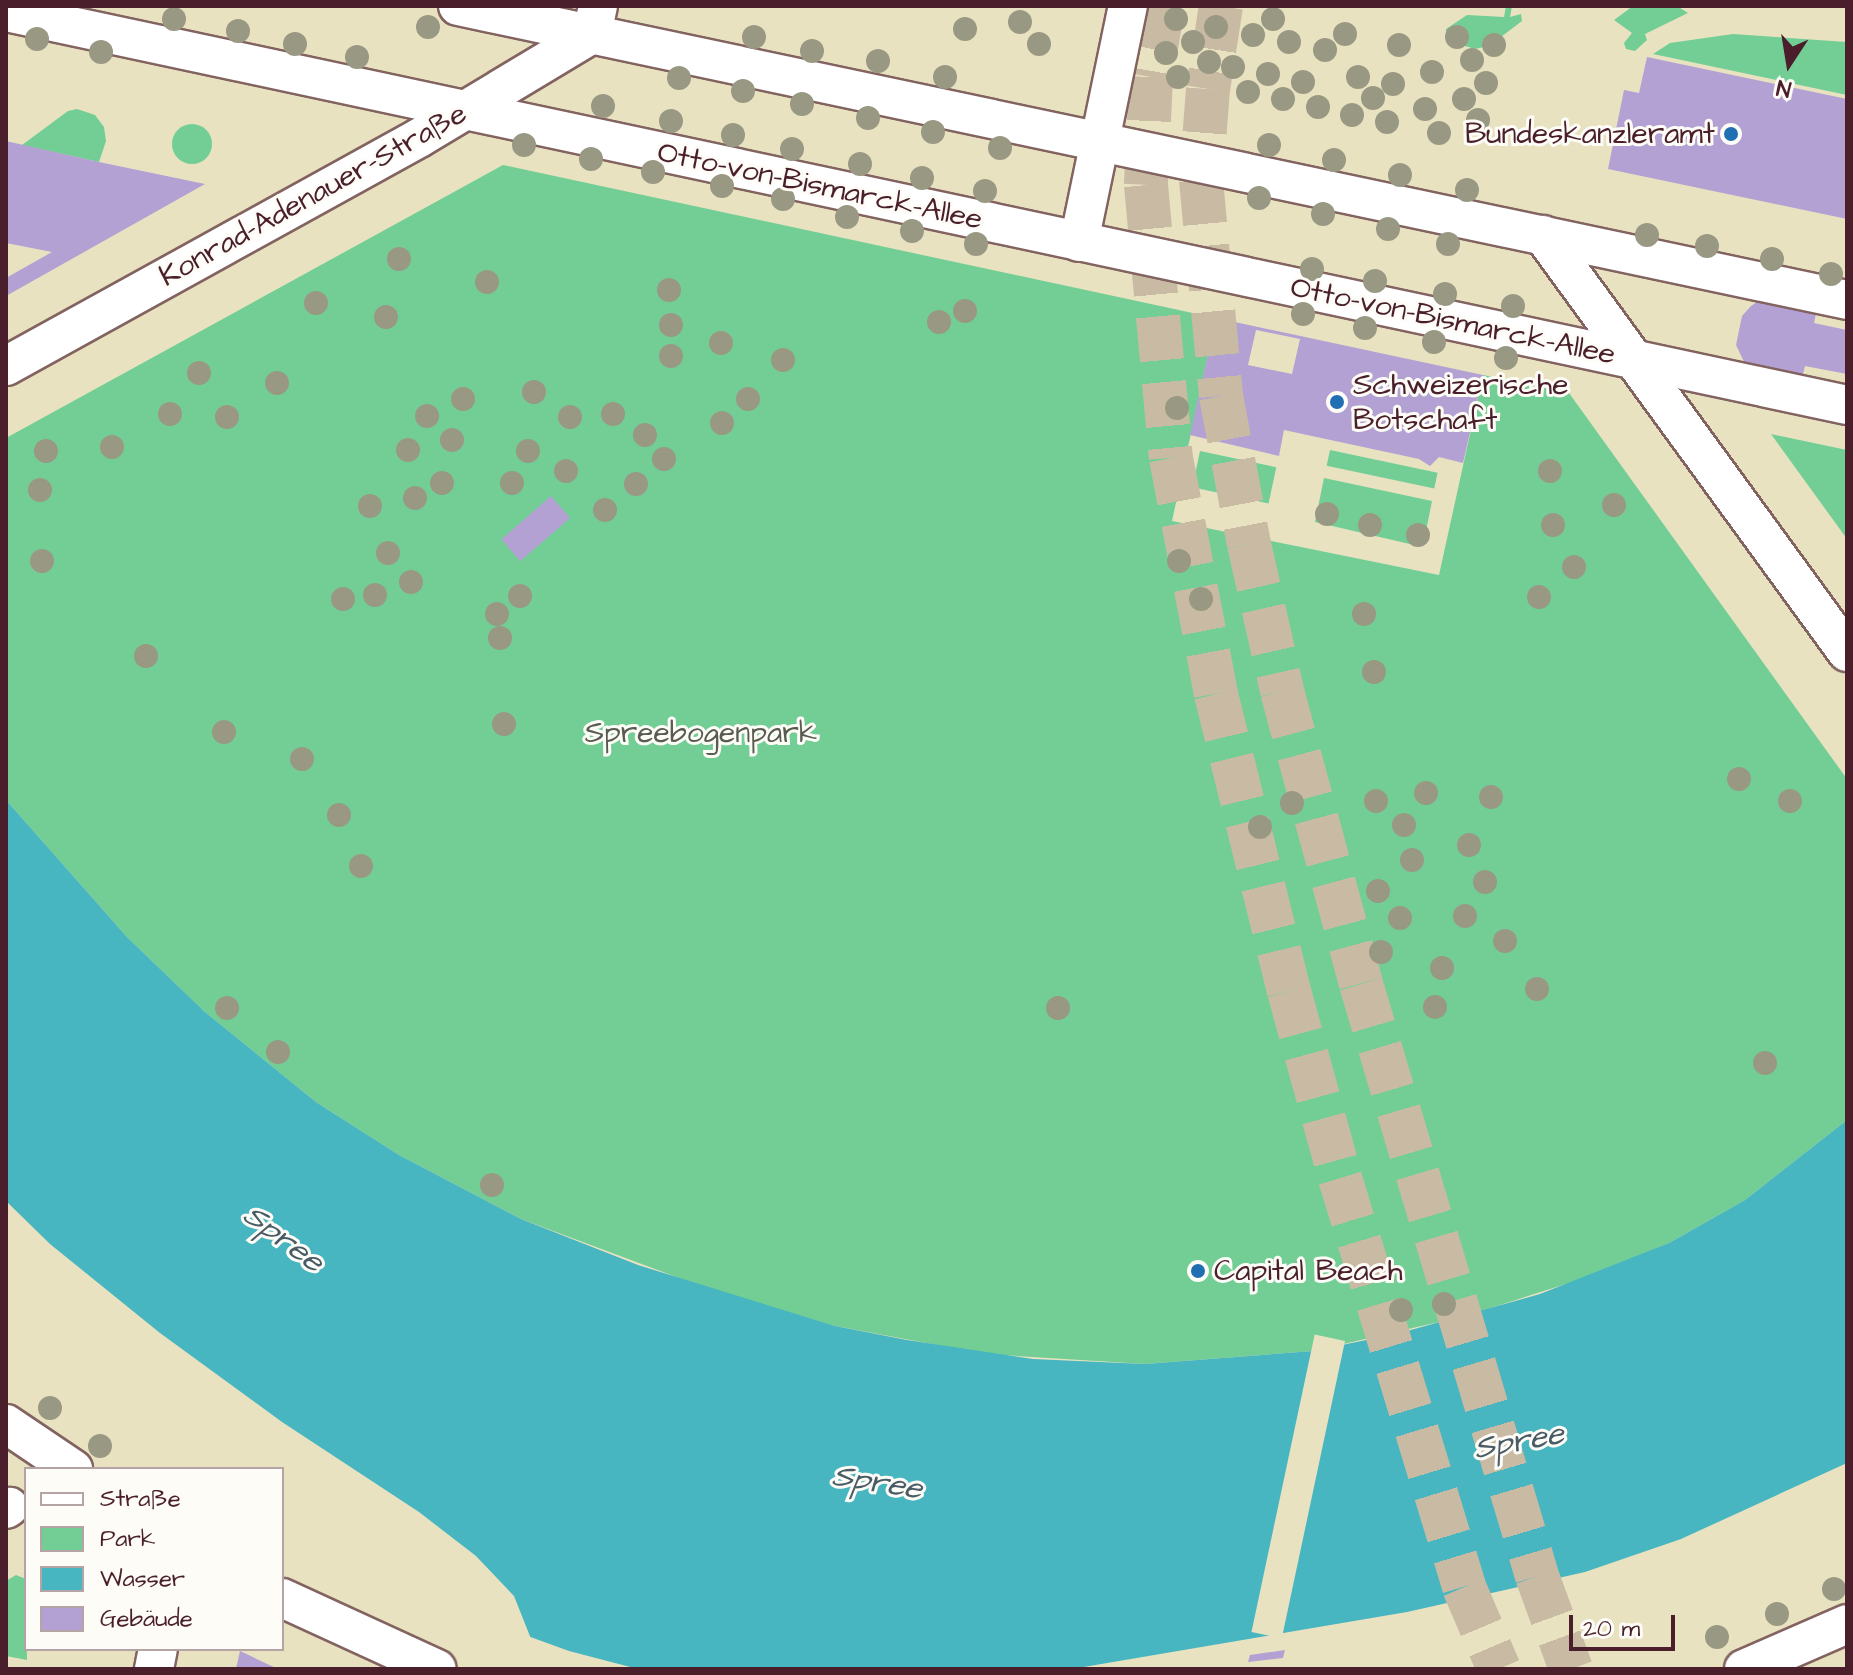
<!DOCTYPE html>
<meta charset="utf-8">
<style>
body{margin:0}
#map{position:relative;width:1853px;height:1675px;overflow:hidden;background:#e9e2c1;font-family:"Architects Daughter",sans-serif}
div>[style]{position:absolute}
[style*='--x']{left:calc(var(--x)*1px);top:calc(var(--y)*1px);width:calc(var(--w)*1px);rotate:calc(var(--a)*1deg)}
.green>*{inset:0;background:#73ce95;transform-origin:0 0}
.round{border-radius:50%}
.water>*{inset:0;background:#47b6c0}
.pier>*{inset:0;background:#e9e2c1;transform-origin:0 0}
.building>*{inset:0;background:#b3a1d3;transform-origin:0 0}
.highway-tunnel>*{height:44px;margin-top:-22px;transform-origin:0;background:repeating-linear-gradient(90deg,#c9bba3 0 44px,transparent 0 66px)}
.roads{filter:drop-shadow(2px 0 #826360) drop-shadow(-2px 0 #826360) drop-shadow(0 2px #826360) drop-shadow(0 -2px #826360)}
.minor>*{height:38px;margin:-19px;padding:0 19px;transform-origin:19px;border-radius:19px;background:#fff}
.trees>*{width:24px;height:24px;margin:-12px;border-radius:50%;background:#999883}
.dots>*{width:22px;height:22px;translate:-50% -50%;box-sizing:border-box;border:4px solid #fdfcf7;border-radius:50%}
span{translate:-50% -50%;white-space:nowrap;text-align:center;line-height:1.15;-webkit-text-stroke:6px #fdfcf7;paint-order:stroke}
.poi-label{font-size:30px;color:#4a1f2b}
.right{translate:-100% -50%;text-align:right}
.left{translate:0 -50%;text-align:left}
.street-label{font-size:30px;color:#4a1f2b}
.park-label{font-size:30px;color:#585c50}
.water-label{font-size:32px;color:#495b67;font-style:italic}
.frame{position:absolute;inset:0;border:8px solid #4a1f2b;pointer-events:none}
.legend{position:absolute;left:24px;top:1467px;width:260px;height:184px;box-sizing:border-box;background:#fdfcf7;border:2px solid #b5a4a5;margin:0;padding:10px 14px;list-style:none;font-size:24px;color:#4a1f2b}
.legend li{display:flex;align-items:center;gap:16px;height:40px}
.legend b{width:40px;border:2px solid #b5a4a5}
.north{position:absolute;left:1749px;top:24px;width:80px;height:80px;-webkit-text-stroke:6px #fdfcf7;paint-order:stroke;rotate:192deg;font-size:22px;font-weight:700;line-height:32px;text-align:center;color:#4a1f2b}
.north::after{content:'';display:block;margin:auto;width:28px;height:36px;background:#4a1f2b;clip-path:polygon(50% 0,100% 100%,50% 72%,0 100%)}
.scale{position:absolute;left:1569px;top:1615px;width:106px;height:36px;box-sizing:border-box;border:4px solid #4a1f2b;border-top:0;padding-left:10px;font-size:24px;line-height:28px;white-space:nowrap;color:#4a1f2b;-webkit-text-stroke:6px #fdfcf7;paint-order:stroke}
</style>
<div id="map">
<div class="green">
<div style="clip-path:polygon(1506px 6px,1512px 6px,1510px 17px,1521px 14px,1522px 21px,1489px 46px,1475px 49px,1446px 40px,1446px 29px,1467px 15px,1504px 17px)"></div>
<div style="clip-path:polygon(1633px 6px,1677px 6px,1688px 13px,1645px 34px,1647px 40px,1635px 51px,1626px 49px,1624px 43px,1632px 33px,1614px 20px)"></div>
<div style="clip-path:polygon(1733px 34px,1847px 42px,1847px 95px,1653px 54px,1670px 43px)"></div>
<div style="clip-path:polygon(77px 109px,95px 115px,104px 127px,106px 141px,99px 162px,22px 145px,68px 111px)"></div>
<div class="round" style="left:172px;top:124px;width:40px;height:40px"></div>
<div style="clip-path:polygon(503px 165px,1216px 318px,1172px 521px,1439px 575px,1483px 375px,1569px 393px,1847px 779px,1847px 1120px,1745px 1200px,1669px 1243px,1591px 1276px,1465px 1316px,1313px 1351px,1145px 1364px,986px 1354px,835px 1326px,722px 1294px,521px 1219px,399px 1155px,316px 1102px,205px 1012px,127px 937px,6px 800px,6px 438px)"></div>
<div style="clip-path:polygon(1771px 434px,1847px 450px,1847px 539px)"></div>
<div style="left:1330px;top:450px;width:110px;height:16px;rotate:12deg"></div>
<div style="left:1200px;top:451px;width:78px;height:37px;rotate:12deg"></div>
<div style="clip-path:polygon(1324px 478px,1432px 501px,1424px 541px,1414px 545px,1315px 522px)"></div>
<div style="clip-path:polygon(16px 1575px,26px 1579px,27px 1660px,6px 1656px,6px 1581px)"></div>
</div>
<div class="water">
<div style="clip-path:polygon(6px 800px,127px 937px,205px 1012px,316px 1102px,399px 1155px,521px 1219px,638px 1265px,835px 1326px,907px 1340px,1033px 1359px,1145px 1364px,1313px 1351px,1400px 1333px,1540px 1294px,1669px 1243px,1745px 1200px,1847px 1120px,1847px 1463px,1681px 1539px,1585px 1572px,1407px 1612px,1072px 1669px,543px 1669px,514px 1596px,476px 1556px,419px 1512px,282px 1422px,160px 1333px,50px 1244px,6px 1201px)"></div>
</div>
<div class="pier">
<div style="left:1345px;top:1341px;width:304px;height:31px;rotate:102deg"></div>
<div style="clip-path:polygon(525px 1635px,569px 1651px,638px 1669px,538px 1669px)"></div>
</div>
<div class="building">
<div style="clip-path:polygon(1647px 57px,1847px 99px,1847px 219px,1608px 169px,1624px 90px,1639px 93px)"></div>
<div style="clip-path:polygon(6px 141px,99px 162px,205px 184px,6px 296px,6px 278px,52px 252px,6px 243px)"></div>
<div style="clip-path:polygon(1819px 299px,1814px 323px,1847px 330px,1847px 374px,1805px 366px,1799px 390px,1747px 368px,1736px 345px,1742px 316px,1751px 306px,1760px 300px)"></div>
<div style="clip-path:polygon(evenodd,1216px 318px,1483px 375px,1463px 463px,1439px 457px,1430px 466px,1419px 459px,1284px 430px,1279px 456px,1190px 435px,1216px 318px,1256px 330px,1300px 339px,1292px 374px,1248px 365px,1256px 330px)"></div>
<div style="left:551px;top:496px;width:29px;height:66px;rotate:49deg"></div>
<div style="clip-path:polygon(1285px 1650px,1283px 1658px,1248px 1662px,1250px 1655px)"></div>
<div style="clip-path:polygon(240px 1651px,278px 1669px,236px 1669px)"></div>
</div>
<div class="highway-tunnel">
<div style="--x:1163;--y:6;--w:72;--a:99.6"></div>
<div style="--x:1151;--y:77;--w:108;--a:92.7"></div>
<div style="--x:1146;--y:185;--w:274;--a:84.8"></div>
<div style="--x:1171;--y:458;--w:240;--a:79.2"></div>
<div style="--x:1216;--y:694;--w:306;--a:76.2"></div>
<div style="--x:1289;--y:991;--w:194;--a:74.7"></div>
<div style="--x:1340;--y:1178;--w:427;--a:73.1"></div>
<div style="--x:1464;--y:1587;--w:89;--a:66.9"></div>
<div style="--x:1221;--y:6;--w:84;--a:98.9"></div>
<div style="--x:1208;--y:89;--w:91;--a:94.4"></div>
<div style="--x:1201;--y:180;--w:217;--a:84.7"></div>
<div style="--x:1221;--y:396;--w:151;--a:79.3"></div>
<div style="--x:1249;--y:544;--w:151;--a:77.3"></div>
<div style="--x:1282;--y:691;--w:303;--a:74.9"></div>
<div style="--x:1361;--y:984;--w:618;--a:73.44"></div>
<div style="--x:1537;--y:1576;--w:99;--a:69.9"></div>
</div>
<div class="roads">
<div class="minor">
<div style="--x:458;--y:6;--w:1420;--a:11.95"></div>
<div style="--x:6;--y:12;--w:1882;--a:12.05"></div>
<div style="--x:1543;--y:235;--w:516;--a:53.91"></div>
<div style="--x:1079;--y:242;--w:241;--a:-78.3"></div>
<div style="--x:6;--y:366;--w:472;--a:-28.9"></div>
<div style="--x:419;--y:138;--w:202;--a:-31"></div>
<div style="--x:592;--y:34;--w:29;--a:-78"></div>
<div style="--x:6;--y:1424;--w:81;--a:33.9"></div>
<div style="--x:6;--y:1509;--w:4;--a:-34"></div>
<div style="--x:282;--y:1598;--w:170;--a:24.6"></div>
<div style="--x:154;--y:1669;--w:20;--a:-79"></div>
<div style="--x:1744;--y:1669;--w:112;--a:-23.6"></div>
</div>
</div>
<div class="trees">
<div style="left:174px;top:19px"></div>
<div style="left:1176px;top:19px"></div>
<div style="left:1273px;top:19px"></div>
<div style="left:1020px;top:22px"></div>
<div style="left:428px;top:27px"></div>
<div style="left:1216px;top:27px"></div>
<div style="left:965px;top:29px"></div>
<div style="left:238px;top:31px"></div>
<div style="left:1345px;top:34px"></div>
<div style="left:1253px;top:35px"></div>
<div style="left:754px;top:37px"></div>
<div style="left:1457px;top:37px"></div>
<div style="left:37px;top:39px"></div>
<div style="left:1193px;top:42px"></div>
<div style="left:1289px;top:42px"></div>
<div style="left:295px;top:44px"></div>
<div style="left:1039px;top:44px"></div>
<div style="left:1399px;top:45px"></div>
<div style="left:1494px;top:45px"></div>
<div style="left:1325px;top:50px"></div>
<div style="left:812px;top:51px"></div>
<div style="left:101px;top:52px"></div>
<div style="left:1166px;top:53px"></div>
<div style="left:357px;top:57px"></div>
<div style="left:1472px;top:60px"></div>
<div style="left:878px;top:61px"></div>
<div style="left:1209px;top:62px"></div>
<div style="left:1233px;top:67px"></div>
<div style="left:1432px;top:72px"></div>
<div style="left:1268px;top:74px"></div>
<div style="left:945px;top:77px"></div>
<div style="left:1178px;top:77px"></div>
<div style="left:1358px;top:77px"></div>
<div style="left:679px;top:78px"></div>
<div style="left:1303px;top:82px"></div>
<div style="left:1486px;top:83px"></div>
<div style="left:1393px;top:84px"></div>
<div style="left:743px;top:91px"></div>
<div style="left:1248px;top:92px"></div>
<div style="left:1373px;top:98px"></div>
<div style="left:1283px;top:99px"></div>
<div style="left:1464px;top:99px"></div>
<div style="left:802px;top:104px"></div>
<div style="left:603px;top:106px"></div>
<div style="left:1318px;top:107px"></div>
<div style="left:1425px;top:109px"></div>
<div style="left:1352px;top:115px"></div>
<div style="left:868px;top:118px"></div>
<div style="left:1478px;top:120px"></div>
<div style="left:671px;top:121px"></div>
<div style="left:1387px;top:122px"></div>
<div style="left:933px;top:132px"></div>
<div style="left:1439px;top:133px"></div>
<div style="left:733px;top:135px"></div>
<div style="left:524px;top:145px"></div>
<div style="left:1269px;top:145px"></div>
<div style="left:1000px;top:148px"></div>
<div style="left:792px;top:149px"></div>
<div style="left:591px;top:159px"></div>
<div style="left:1334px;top:160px"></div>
<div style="left:860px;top:164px"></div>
<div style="left:653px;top:172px"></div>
<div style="left:1400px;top:175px"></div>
<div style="left:922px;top:178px"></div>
<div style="left:722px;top:186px"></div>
<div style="left:1467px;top:190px"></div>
<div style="left:985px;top:191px"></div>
<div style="left:1259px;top:198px"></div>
<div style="left:783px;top:199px"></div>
<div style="left:1323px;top:214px"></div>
<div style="left:847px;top:217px"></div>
<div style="left:1388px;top:229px"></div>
<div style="left:912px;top:231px"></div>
<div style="left:1647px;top:235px"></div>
<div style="left:976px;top:244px"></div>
<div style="left:1448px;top:244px"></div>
<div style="left:1707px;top:246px"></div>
<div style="left:399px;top:259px"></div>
<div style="left:1772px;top:259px"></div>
<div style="left:1312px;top:269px"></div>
<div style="left:1831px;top:274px"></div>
<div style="left:1375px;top:281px"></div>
<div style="left:487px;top:282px"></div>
<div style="left:669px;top:290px"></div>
<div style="left:1445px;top:294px"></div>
<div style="left:316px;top:303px"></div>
<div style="left:1513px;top:306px"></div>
<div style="left:965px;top:311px"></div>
<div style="left:1303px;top:314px"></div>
<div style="left:386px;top:317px"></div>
<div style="left:939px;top:322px"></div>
<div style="left:671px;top:325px"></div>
<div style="left:1365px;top:328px"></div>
<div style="left:1434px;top:342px"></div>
<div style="left:721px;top:343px"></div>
<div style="left:671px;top:356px"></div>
<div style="left:1506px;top:358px"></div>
<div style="left:783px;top:360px"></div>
<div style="left:199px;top:373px"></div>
<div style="left:277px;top:383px"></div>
<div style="left:534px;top:392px"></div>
<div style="left:463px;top:399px"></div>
<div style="left:748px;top:399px"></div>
<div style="left:1177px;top:408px"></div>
<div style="left:170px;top:414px"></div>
<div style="left:613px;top:414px"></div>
<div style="left:427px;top:416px"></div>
<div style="left:227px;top:417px"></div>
<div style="left:570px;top:417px"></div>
<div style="left:722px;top:423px"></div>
<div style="left:645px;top:435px"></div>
<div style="left:452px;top:440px"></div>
<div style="left:112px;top:447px"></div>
<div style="left:408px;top:450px"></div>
<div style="left:46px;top:451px"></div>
<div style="left:528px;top:451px"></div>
<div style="left:664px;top:459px"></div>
<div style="left:566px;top:471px"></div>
<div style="left:1550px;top:471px"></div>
<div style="left:442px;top:483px"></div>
<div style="left:512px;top:483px"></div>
<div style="left:636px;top:484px"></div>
<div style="left:40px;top:490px"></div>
<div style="left:415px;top:498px"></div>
<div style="left:1614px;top:505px"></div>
<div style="left:370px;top:506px"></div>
<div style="left:605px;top:510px"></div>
<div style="left:1327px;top:514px"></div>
<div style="left:1370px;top:525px"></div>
<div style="left:1553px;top:525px"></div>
<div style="left:1418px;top:535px"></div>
<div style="left:388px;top:553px"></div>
<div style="left:42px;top:561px"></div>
<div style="left:1179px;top:561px"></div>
<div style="left:1574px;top:567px"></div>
<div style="left:411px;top:582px"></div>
<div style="left:375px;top:595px"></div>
<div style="left:520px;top:596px"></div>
<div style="left:1539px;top:597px"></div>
<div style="left:343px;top:599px"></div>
<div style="left:1201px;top:599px"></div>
<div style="left:497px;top:614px"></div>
<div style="left:1364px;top:614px"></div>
<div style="left:500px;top:638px"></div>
<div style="left:146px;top:656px"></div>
<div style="left:1374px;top:672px"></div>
<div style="left:504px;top:724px"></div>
<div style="left:224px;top:732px"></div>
<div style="left:302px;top:759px"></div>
<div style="left:1739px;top:779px"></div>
<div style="left:1426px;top:793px"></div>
<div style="left:1491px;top:797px"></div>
<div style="left:1376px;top:801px"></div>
<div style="left:1790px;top:801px"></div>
<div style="left:1292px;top:803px"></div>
<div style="left:339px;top:815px"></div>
<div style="left:1404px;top:825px"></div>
<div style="left:1260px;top:827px"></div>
<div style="left:1469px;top:845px"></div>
<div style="left:1412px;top:860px"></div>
<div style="left:361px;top:866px"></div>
<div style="left:1485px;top:882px"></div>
<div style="left:1378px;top:891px"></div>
<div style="left:1465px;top:916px"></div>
<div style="left:1400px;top:918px"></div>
<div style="left:1505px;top:941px"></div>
<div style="left:1381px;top:952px"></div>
<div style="left:1442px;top:968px"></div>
<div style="left:1537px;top:989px"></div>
<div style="left:1435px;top:1007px"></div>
<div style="left:227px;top:1008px"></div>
<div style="left:1058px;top:1008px"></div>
<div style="left:278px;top:1052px"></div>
<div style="left:1765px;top:1063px"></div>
<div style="left:492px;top:1185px"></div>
<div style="left:1444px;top:1304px"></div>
<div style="left:1401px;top:1310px"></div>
<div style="left:50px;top:1408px"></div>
<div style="left:100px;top:1446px"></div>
<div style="left:1834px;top:1589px"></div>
<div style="left:1777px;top:1614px"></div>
<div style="left:1717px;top:1637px"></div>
</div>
<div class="dots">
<div style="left:1731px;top:134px;background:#1f6fb2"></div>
<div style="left:1337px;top:402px;background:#1f6fb2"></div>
<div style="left:1198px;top:1271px;background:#1f6fb2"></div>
</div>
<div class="poi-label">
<span class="right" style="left:1715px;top:134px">Bundeskanzleramt</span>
<span class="left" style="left:1353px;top:402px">Schweizerische<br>Botschaft</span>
<span class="left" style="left:1214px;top:1271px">Capital Beach</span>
</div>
<div class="street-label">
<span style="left:820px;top:186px;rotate:12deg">Otto-von-Bismarck-Allee</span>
<span style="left:313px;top:195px;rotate:-29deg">Konrad-Adenauer-Straße</span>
<span style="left:1453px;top:321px;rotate:12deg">Otto-von-Bismarck-Allee</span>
</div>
<div class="park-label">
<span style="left:701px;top:733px">Spreebogenpark</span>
</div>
<div class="water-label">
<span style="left:283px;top:1239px;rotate:37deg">Spree</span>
<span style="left:1519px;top:1442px;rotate:-10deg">Spree</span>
<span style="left:877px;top:1483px;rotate:9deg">Spree</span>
</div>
<div class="frame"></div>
<ul class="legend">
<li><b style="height:10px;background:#fff"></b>Straße</li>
<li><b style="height:22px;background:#73ce95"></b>Park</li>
<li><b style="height:22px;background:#47b6c0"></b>Wasser</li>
<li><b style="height:22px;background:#b3a1d3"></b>Gebäude</li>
</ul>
<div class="north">N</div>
<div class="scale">20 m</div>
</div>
